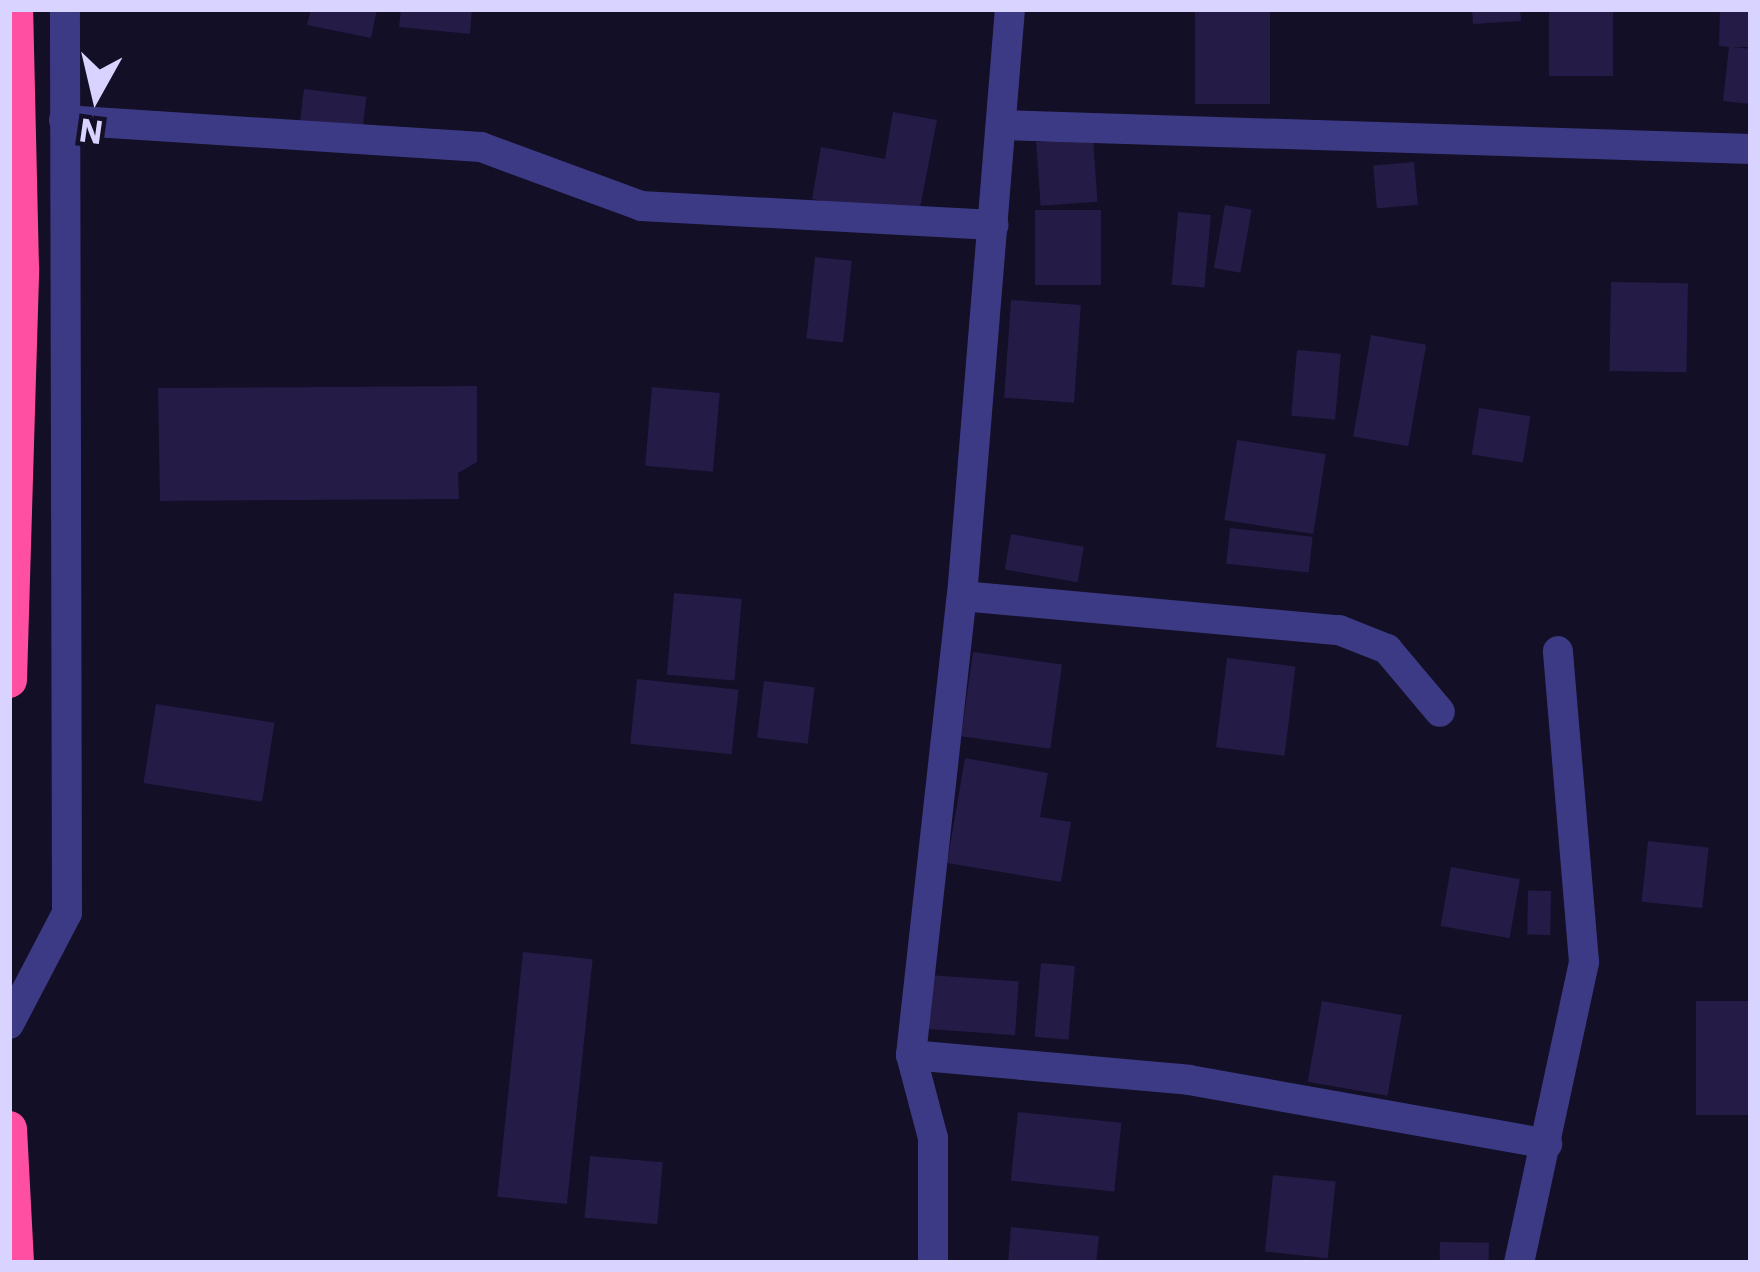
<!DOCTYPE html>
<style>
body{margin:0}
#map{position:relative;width:1760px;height:1272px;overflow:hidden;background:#130f26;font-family:"IBM Plex Sans",sans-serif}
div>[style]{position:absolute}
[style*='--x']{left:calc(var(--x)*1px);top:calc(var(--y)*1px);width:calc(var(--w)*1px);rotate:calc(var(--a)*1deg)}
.building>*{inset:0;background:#241b47;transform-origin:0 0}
.minor>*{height:30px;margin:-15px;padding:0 15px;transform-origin:15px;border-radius:15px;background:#3d3a85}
.highway>*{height:36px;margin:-18px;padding:0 18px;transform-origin:18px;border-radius:18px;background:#ff4fa3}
span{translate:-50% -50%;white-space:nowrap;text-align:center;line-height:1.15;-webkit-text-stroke:9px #130f26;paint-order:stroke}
.frame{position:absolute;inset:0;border:12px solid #d9d4ff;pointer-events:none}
.north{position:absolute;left:36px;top:36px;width:120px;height:120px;-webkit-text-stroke:9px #130f26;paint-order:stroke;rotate:188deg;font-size:33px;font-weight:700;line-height:48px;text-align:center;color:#d9d4ff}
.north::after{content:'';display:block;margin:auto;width:42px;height:54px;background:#d9d4ff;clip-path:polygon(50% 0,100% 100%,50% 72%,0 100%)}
</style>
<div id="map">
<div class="building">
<div style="clip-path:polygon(311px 9px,377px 9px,371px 38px,307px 25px)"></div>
<div style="clip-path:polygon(401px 9px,472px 9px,470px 34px,399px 27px)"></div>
<div style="left:1195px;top:9px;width:75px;height:95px"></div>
<div style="clip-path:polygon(1472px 9px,1520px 9px,1521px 21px,1473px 24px)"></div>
<div style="left:1549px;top:9px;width:64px;height:67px"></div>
<div style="clip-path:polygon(1720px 9px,1751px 9px,1751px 47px,1733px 47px,1751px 49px,1751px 104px,1723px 101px,1729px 47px,1719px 46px)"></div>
<div style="left:304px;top:89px;width:63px;height:41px;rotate:7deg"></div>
<div style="clip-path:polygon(893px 112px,937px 120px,918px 218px,812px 199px,821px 147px,885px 159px)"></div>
<div style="left:1093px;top:138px;width:64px;height:57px;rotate:86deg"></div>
<div style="left:1414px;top:162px;width:43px;height:41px;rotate:85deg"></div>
<div style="left:1225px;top:205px;width:27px;height:64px;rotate:10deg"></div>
<div style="left:1035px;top:210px;width:66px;height:75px"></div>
<div style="left:1178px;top:212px;width:33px;height:73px;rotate:5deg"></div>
<div style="left:815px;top:257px;width:37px;height:82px;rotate:6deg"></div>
<div style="left:1611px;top:282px;width:77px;height:89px;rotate:1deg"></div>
<div style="left:1011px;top:300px;width:70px;height:98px;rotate:4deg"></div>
<div style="left:1371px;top:335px;width:56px;height:103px;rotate:10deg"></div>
<div style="left:1297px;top:350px;width:44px;height:66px;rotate:5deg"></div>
<div style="clip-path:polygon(477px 386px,477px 462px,458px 473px,459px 499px,160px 501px,158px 388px)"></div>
<div style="left:652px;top:387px;width:68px;height:79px;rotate:5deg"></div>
<div style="left:1479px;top:408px;width:52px;height:47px;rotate:9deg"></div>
<div style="left:1237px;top:440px;width:90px;height:81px;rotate:9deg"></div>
<div style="left:1230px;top:528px;width:83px;height:36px;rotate:6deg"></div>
<div style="left:1011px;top:534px;width:74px;height:36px;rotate:10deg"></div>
<div style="left:674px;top:593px;width:68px;height:82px;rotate:5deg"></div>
<div style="left:973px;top:652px;width:90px;height:85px;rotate:8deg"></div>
<div style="left:1227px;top:658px;width:69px;height:90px;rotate:7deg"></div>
<div style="left:637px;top:679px;width:102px;height:65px;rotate:6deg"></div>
<div style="left:764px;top:681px;width:51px;height:57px;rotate:7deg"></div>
<div style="left:156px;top:704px;width:120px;height:80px;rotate:9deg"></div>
<div style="clip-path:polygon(965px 758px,1048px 773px,1040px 817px,1071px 822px,1061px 882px,947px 863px)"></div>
<div style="left:1648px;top:841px;width:61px;height:61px;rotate:6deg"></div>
<div style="left:1451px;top:867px;width:70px;height:60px;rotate:10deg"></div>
<div style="left:1551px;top:891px;width:44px;height:23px;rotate:91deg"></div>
<div style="left:523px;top:952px;width:70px;height:246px;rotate:6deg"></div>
<div style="left:1041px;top:963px;width:34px;height:74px;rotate:5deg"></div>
<div style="left:929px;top:975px;width:90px;height:54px;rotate:4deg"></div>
<div style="left:1322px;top:1001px;width:81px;height:82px;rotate:10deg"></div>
<div style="left:1751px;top:1001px;width:114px;height:55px;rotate:90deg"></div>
<div style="left:1018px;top:1112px;width:104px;height:69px;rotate:6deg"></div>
<div style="left:590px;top:1156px;width:73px;height:62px;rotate:5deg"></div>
<div style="left:1273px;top:1175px;width:63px;height:77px;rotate:6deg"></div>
<div style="clip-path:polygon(1011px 1227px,1099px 1236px,1096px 1263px,1008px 1263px)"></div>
<div style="left:1440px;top:1242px;width:49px;height:21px;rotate:1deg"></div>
</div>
<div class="minor">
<div style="--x:64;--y:120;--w:418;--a:3.7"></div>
<div style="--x:481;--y:147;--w:171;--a:20.2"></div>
<div style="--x:641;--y:206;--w:353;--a:3.1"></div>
<div style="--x:1002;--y:125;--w:749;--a:1.84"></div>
<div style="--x:962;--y:596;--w:379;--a:5.2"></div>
<div style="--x:1339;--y:630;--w:52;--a:21.6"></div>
<div style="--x:1387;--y:649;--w:82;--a:49.9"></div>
<div style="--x:9;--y:1024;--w:125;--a:-62.4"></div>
<div style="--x:67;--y:913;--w:904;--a:-90.13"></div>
<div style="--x:911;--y:1055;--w:279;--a:5.1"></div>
<div style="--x:1189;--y:1080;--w:364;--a:10.1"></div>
<div style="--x:933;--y:1263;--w:125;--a:-90"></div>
<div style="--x:933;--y:1138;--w:86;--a:-104.8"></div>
<div style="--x:911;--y:1055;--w:462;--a:-83.7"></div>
<div style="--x:962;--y:596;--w:589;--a:-85.33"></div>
<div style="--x:1519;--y:1263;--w:308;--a:-77.8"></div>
<div style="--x:1584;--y:962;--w:312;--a:-94.8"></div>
</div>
<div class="highway">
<div style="--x:9;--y:680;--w:412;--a:-88.3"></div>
<div style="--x:21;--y:268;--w:259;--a:-91.3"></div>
<div style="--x:9;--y:1129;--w:134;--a:87"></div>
</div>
<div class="frame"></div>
<div class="north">N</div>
</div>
